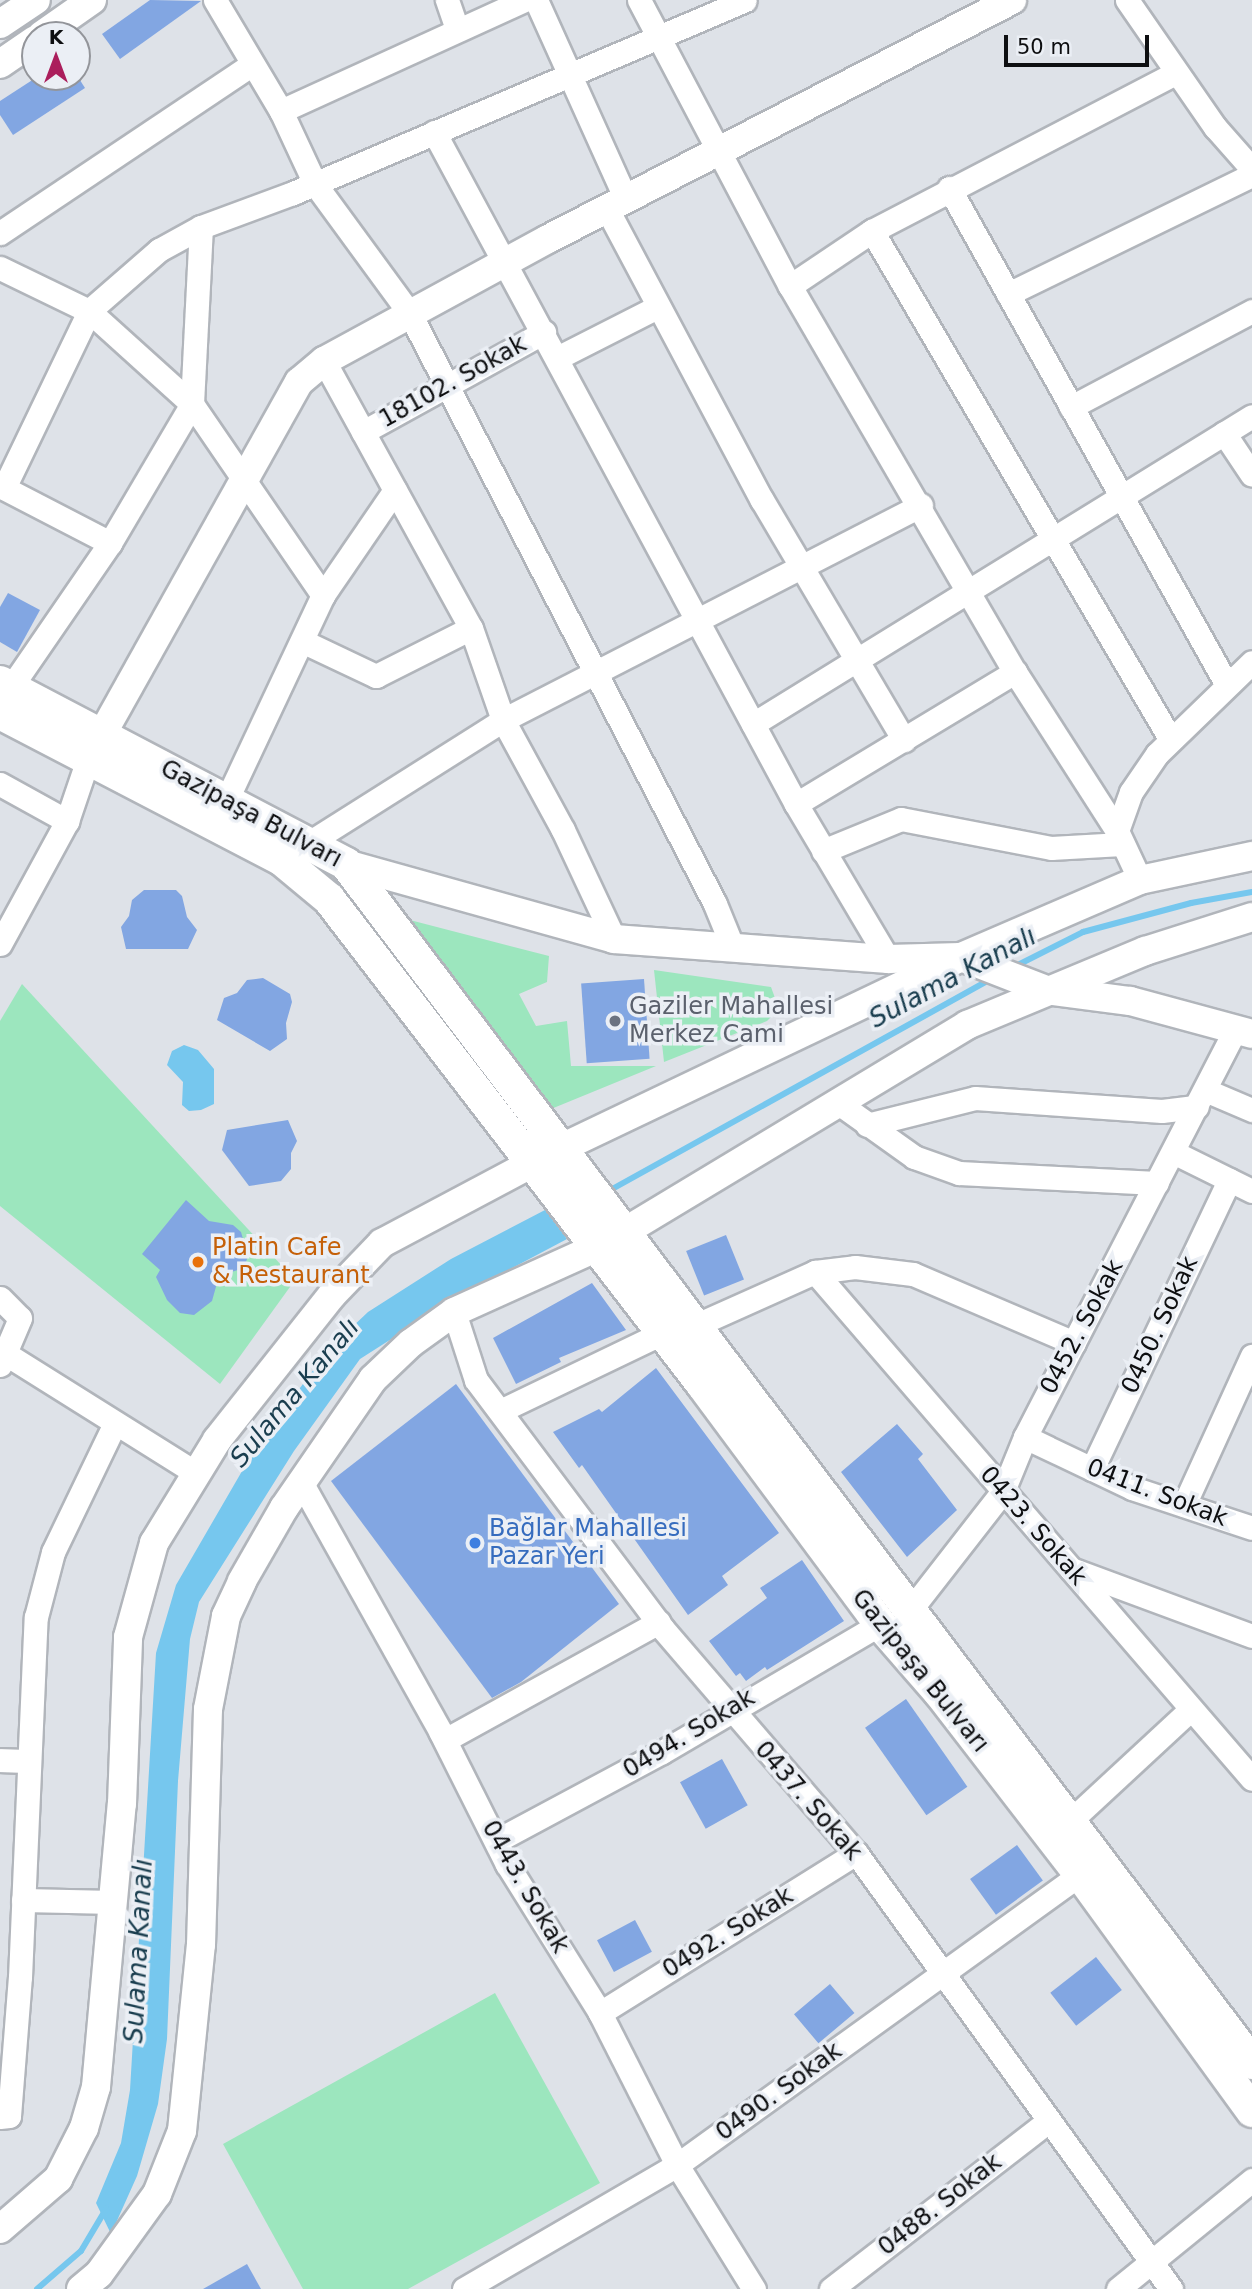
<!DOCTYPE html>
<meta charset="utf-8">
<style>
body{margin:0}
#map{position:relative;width:1252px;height:2289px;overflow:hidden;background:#dee2e8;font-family:"DejaVu Sans",sans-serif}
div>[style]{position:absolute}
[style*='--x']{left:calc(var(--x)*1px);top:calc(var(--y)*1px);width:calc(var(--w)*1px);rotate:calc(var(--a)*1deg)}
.green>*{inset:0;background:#9ce6be}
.water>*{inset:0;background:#76c7ee}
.stream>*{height:6px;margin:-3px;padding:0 3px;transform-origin:3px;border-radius:3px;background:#76c7ee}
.building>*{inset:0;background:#82a6e2;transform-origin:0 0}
.roads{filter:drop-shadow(2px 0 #b1b5bb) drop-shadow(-2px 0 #b1b5bb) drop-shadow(0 2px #b1b5bb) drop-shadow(0 -2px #b1b5bb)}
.minor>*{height:23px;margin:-11.5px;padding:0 11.5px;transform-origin:11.5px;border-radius:11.5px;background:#fff}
.tertiary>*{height:28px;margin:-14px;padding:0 14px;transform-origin:14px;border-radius:14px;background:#fff}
.secondary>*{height:32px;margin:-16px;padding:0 16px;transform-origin:16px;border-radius:16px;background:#fff}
.dots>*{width:19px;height:19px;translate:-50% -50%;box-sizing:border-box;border:4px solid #ebeff5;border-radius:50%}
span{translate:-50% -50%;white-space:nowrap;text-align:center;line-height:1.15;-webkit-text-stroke:7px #ebeff5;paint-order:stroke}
.street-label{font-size:24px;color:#0e0f11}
.worship-label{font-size:24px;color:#5b616d}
.left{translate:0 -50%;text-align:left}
.food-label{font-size:24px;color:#c56008}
.shop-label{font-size:24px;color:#366cbe}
.water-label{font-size:26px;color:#193d4e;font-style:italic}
.north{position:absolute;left:21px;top:21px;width:70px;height:70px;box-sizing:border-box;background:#ebeff5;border:2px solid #93959a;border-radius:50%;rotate:0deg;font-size:19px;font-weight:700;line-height:28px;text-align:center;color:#0e0f11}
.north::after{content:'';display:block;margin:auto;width:24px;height:32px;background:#ab1e5c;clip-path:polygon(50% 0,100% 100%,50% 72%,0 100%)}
.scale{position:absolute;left:1004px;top:35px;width:145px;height:32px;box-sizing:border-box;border:4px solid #0e0f11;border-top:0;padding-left:9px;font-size:21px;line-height:24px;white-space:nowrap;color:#0e0f11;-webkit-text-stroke:5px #ebeff5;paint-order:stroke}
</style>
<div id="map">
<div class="green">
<div style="clip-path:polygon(406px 919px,549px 956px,547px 982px,519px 994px,536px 1026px,567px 1021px,571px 1066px,656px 1066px,551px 1109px)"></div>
<div style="clip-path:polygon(654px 970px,771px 987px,779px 1009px,767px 1021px,664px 1062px)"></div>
<div style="clip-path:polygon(22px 984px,295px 1280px,220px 1384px,0 1206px,0 1021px)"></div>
<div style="clip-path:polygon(495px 1993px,600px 2183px,408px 2289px,303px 2289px,223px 2144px)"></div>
</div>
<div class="water">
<div style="clip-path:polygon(184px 1045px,198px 1050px,214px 1069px,214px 1104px,201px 1110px,189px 1111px,182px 1105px,183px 1082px,167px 1065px,172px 1051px)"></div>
<div style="clip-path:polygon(545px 1210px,567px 1239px,454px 1299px,360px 1359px,294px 1451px,199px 1602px,190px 1639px,178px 1781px,167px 2039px,158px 2104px,137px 2176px,111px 2234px,96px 2203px,121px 2143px,130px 2090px,156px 1653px,176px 1585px,256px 1447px,329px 1349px,368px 1312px,451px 1259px)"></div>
</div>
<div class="stream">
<div style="--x:1012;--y:968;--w:80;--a:-26.9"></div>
<div style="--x:1083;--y:932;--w:112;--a:-15"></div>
<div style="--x:1191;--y:903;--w:62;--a:-10.2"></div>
<div style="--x:605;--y:1193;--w:444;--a:-29"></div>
<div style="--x:37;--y:2289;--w:58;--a:-40.8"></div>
<div style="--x:81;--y:2251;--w:49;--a:-59.2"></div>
</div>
<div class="building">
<div style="clip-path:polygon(150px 0,201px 1px,120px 59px,102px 34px)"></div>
<div style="clip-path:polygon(37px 77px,78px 77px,85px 88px,13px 135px,0 115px,0 101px)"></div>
<div style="clip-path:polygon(8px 593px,40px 610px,17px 652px,0 642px,0 607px)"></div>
<div style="clip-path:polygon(144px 890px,176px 890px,182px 896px,187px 917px,197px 930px,188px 949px,126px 949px,121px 927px,129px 916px,132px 900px)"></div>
<div style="clip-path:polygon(263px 978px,290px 994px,292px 1002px,286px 1023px,287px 1039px,270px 1051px,217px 1020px,224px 998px,237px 993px,247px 980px)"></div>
<div style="left:644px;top:979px;width:80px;height:63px;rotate:86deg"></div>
<div style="clip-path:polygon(288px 1120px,297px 1141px,291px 1153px,291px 1169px,281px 1181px,249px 1186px,222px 1150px,227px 1130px)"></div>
<div style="clip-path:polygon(186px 1200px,209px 1221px,233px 1225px,241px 1232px,248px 1256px,244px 1268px,219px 1276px,212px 1301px,194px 1315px,180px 1313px,167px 1300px,156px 1277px,160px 1270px,142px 1254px)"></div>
<div style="left:726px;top:1235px;width:48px;height:43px;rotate:68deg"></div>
<div style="clip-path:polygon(592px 1283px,626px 1330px,559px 1358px,561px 1362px,516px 1384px,493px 1338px)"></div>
<div style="clip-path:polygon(656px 1368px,779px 1533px,722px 1576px,728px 1585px,688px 1615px,582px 1465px,579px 1468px,553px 1432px,599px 1409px,602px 1412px)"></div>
<div style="clip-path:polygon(456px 1384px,619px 1604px,521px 1682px,492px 1698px,331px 1481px)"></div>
<div style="clip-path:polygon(897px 1424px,923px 1454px,918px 1459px,957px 1510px,907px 1557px,841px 1472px)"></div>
<div style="clip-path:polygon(802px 1560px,844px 1621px,767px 1670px,765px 1667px,746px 1681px,740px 1673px,736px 1676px,709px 1641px,767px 1598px,760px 1588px)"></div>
<div style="left:906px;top:1699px;width:107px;height:50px;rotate:55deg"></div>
<div style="left:722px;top:1759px;width:53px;height:48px;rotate:61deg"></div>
<div style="left:1017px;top:1845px;width:44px;height:58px;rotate:54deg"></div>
<div style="left:635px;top:1920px;width:36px;height:43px;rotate:62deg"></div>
<div style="left:1096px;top:1957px;width:42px;height:58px;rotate:52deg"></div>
<div style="left:830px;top:1984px;width:38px;height:47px;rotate:50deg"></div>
<div style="clip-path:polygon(247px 2264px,261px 2289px,203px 2289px)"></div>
</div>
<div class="roads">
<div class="minor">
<div style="--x:215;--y:0;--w:129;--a:59.3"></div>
<div style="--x:281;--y:111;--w:81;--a:65"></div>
<div style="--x:315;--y:184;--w:161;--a:53.8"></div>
<div style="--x:410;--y:314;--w:664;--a:62.66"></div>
<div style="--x:715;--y:904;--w:48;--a:67.8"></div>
<div style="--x:447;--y:0;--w:31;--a:71"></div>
<div style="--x:536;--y:0;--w:218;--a:65.7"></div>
<div style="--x:639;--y:0;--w:323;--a:62.2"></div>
<div style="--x:790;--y:286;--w:447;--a:59.8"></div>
<div style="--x:1015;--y:672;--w:189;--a:57.3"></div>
<div style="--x:1117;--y:831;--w:54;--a:64.9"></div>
<div style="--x:1127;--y:0;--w:155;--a:55.3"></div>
<div style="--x:1215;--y:127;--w:56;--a:48.6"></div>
<div style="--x:281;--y:111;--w:268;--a:-24.5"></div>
<div style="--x:434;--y:132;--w:763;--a:61.69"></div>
<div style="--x:796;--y:804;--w:180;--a:59.3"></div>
<div style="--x:949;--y:188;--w:569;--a:60.78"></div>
<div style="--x:607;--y:209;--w:330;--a:62"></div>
<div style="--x:762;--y:500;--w:279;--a:59.4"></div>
<div style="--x:872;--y:231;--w:590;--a:59.57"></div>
<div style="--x:0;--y:233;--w:303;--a:-33.8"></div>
<div style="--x:0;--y:268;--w:99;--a:25.8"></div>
<div style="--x:89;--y:311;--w:139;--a:42.1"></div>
<div style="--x:192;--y:404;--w:232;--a:55.6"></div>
<div style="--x:790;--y:286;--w:99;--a:-33.9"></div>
<div style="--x:872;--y:231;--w:343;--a:-27.5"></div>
<div style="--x:1008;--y:294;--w:271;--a:-26"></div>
<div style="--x:557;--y:358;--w:112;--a:-27"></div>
<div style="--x:324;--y:361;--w:305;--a:61.2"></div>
<div style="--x:471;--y:628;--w:97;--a:70.8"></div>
<div style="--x:503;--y:720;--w:125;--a:61.4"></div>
<div style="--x:563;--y:830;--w:120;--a:64.9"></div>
<div style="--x:1071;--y:407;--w:205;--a:-27.9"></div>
<div style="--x:363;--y:432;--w:207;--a:-28.9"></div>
<div style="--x:1224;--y:433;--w:50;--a:56.3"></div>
<div style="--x:0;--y:486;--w:124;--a:27.4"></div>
<div style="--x:4;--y:488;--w:196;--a:-64.3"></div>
<div style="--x:89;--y:311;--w:93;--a:-41.1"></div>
<div style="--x:159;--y:250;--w:48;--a:-28.7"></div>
<div style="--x:201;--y:227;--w:98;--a:-20.3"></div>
<div style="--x:293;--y:193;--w:491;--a:-23.1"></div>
<div style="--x:302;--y:641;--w:82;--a:25.3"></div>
<div style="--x:376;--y:676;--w:106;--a:-26.8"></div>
<div style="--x:11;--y:687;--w:175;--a:-55.5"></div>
<div style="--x:110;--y:543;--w:161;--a:-59.5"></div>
<div style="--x:192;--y:404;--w:177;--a:-87.1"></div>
<div style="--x:753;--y:724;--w:586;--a:-31.68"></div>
<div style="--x:0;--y:784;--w:77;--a:28.9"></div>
<div style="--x:227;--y:799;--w:225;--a:-64.8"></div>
<div style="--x:323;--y:595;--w:127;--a:-55.6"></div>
<div style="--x:796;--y:804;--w:256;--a:-31.1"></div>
<div style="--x:1117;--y:831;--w:41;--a:-70.3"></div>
<div style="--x:1131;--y:792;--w:46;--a:-55.6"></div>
<div style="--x:1157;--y:754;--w:132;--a:-44.1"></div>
<div style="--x:307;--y:844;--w:232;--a:-32.3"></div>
<div style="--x:503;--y:720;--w:470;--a:-27.2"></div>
<div style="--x:823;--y:851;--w:84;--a:-22.3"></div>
<div style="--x:901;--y:819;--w:153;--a:10.9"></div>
<div style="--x:1051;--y:848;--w:71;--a:-3.2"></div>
<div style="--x:0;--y:944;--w:140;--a:-61.4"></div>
<div style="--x:67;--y:821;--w:62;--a:-71.3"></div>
<div style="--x:1205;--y:1090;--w:51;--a:23.1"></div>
<div style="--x:837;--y:1102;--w:95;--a:35.5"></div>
<div style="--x:914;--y:1157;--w:48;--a:19.6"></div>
<div style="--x:959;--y:1173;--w:198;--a:2.9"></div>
<div style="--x:867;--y:1125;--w:111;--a:-14"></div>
<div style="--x:975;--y:1098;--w:187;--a:4"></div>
<div style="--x:1162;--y:1111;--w:35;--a:-7"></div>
<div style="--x:1173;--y:1152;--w:88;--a:26.3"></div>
<div style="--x:815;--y:1272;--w:669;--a:49.24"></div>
<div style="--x:0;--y:1298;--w:28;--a:45"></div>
<div style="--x:20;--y:1318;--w:51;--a:113.1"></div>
<div style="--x:454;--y:1312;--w:71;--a:72.1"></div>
<div style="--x:476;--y:1380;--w:311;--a:53.1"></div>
<div style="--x:663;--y:1629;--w:296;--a:49.3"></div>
<div style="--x:856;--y:1853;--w:538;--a:54.15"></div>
<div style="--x:692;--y:1327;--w:135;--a:-24.1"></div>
<div style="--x:815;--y:1272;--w:40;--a:-7.1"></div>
<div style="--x:855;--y:1267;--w:58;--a:6.9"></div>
<div style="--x:913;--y:1274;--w:175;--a:23.2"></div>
<div style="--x:6;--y:1354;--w:226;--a:32.1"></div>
<div style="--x:500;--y:1411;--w:178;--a:-25.7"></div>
<div style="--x:1025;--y:1437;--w:119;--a:25.5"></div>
<div style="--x:1132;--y:1488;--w:126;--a:18.4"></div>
<div style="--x:1092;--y:1469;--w:320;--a:-64.6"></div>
<div style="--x:301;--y:1482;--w:287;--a:60.8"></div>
<div style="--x:441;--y:1733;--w:147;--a:63.3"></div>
<div style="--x:507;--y:1864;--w:176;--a:58"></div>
<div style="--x:600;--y:2013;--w:170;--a:63.1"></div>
<div style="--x:677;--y:2165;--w:146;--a:58.2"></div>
<div style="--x:1184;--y:1505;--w:164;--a:-65.5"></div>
<div style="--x:1071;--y:1569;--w:193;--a:20.3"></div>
<div style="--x:908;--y:1613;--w:155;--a:-52.1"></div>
<div style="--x:1003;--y:1491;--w:58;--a:-67.8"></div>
<div style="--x:1025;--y:1437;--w:460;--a:-62.7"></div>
<div style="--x:445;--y:1740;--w:244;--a:-28.9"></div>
<div style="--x:0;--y:1760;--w:29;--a:2"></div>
<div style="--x:1069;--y:1822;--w:166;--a:-42.8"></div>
<div style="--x:496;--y:1841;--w:188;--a:-28.2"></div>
<div style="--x:662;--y:1752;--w:253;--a:-30.4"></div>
<div style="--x:23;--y:1900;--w:91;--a:1.3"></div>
<div style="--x:600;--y:2013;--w:302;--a:-32"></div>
<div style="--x:0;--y:2117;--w:9;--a:-6"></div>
<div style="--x:9;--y:2116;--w:139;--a:-85.5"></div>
<div style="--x:20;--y:1977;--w:360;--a:-87.5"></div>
<div style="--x:36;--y:1617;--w:67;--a:-75.3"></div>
<div style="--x:53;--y:1552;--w:143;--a:-64.3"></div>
<div style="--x:464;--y:2289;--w:246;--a:-30.2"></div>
<div style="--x:677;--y:2165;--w:497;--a:-35.8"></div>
<div style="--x:831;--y:2289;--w:274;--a:-37.7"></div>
<div style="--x:1118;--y:2289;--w:173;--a:-39.1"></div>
</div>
<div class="tertiary">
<div style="--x:0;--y:24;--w:43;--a:-33.7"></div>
<div style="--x:42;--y:35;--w:61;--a:-35"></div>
<div style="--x:0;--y:64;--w:42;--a:-34.4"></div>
<div style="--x:91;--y:754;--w:426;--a:-60.8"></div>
<div style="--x:299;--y:382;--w:33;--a:-40"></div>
<div style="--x:324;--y:361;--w:255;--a:-28.6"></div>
<div style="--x:548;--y:239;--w:522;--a:-27.25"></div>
<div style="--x:346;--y:864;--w:278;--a:15.6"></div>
<div style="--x:614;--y:939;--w:275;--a:4.2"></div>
<div style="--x:888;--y:959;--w:73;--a:-1.6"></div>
<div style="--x:961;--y:957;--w:91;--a:21.2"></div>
<div style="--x:1046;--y:990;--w:85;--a:7.5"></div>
<div style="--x:1130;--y:1001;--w:126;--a:15.1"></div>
<div style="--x:624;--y:1232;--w:401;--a:-31.1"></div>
<div style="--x:967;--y:1025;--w:193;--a:-22.6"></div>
<div style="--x:1145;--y:951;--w:112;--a:-17.6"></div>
<div style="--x:0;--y:2229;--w:77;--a:-40.8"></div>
<div style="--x:58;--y:2179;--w:57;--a:-63"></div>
<div style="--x:84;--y:2128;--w:43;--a:-73.7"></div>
<div style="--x:96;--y:2087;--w:284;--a:-84.8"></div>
<div style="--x:122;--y:1804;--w:167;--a:-87.9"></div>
<div style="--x:128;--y:1637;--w:98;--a:-74.5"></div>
<div style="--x:154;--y:1543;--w:121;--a:-58.5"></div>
<div style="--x:217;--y:1440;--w:185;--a:-51.6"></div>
<div style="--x:332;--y:1295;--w:72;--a:-46.1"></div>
<div style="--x:382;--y:1243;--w:200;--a:-28"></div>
<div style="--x:559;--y:1149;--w:445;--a:-25.5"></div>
<div style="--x:961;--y:957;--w:195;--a:-23.3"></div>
<div style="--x:1140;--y:880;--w:115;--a:-12.1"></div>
<div style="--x:81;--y:2289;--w:23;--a:-40"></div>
<div style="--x:99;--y:2274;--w:99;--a:-54.1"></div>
<div style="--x:157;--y:2194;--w:68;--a:-68.4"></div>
<div style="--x:182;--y:2131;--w:187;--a:-84.2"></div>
<div style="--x:201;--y:1945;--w:236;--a:-88.3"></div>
<div style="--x:208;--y:1709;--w:95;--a:-79"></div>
<div style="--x:226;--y:1616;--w:38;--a:-65"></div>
<div style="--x:242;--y:1581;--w:84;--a:-60.1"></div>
<div style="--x:284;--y:1508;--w:157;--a:-55.4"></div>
<div style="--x:373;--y:1379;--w:52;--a:-43.5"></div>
<div style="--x:411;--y:1343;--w:53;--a:-35.8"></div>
<div style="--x:454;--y:1312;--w:156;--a:-24.3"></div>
</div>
<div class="secondary">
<div style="--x:0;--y:682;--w:391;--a:27.7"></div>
<div style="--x:346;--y:864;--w:1503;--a:52.92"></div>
<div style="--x:0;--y:713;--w:318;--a:27.5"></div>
<div style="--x:282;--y:860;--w:61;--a:39.7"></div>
<div style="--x:329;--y:899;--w:612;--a:52.44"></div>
<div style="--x:702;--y:1384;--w:299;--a:53.4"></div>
<div style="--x:880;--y:1624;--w:91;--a:49"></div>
<div style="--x:940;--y:1693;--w:229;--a:52.3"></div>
<div style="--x:1080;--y:1874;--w:293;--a:54"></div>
</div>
</div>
<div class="dots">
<div style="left:615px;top:1021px;background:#6b7280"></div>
<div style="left:198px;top:1262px;background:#e8710a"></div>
<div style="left:475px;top:1543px;background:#3f7fe0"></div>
</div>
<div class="street-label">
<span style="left:453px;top:382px;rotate:-29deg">18102. Sokak</span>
<span style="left:251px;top:814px;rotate:28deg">Gazipaşa Bulvarı</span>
<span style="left:1160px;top:1325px;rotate:-65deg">0450. Sokak</span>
<span style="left:1082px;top:1327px;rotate:-62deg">0452. Sokak</span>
<span style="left:1157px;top:1493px;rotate:21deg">0411. Sokak</span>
<span style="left:1033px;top:1526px;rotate:49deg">0423. Sokak</span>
<span style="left:920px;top:1671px;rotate:51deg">Gazipaşa Bulvarı</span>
<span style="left:689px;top:1734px;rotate:-31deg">0494. Sokak</span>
<span style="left:808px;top:1801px;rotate:49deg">0437. Sokak</span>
<span style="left:525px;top:1887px;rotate:60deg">0443. Sokak</span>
<span style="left:728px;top:1933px;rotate:-32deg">0492. Sokak</span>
<span style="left:779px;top:2092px;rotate:-36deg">0490. Sokak</span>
<span style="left:940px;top:2205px;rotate:-38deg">0488. Sokak</span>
</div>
<div class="worship-label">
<span class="left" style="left:629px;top:1021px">Gaziler Mahallesi<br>Merkez Cami</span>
</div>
<div class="food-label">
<span class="left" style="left:212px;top:1262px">Platin Cafe<br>&amp; Restaurant</span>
</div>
<div class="shop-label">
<span class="left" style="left:489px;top:1543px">Bağlar Mahallesi<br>Pazar Yeri</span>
</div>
<div class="water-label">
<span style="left:953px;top:978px;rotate:-28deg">Sulama Kanalı</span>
<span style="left:295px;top:1393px;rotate:-50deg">Sulama Kanalı</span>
<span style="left:139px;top:1951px;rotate:-87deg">Sulama Kanalı</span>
</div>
<div class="north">K</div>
<div class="scale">50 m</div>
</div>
